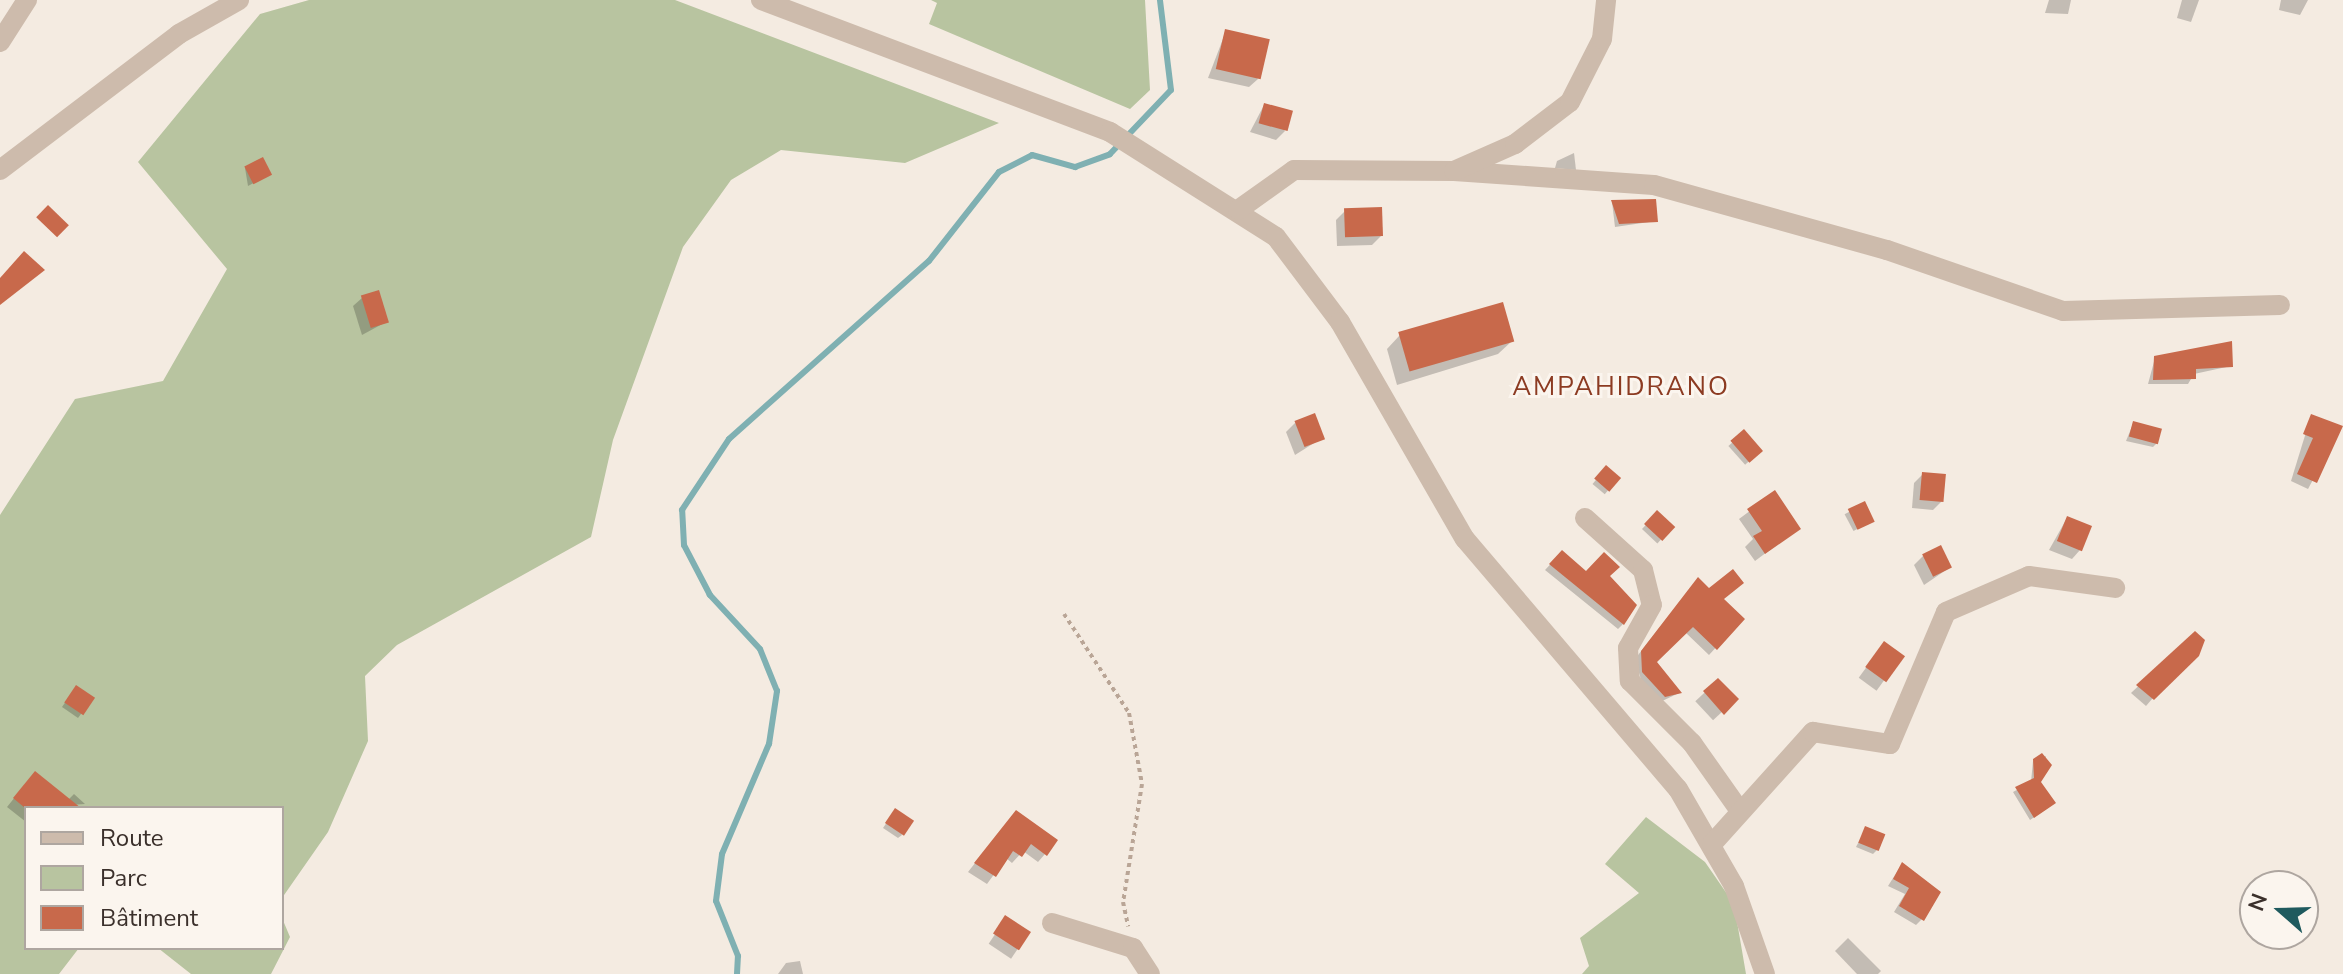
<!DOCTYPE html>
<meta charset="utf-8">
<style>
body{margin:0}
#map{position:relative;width:2343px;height:974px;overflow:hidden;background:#f4ebe1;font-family:"Nunito Sans",sans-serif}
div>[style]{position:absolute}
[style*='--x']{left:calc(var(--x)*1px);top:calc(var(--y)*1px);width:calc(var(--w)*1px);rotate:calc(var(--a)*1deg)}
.green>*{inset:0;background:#b8c4a0}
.shadow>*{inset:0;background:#0003;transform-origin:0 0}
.stream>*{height:6px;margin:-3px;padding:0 3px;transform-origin:3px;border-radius:3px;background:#7fb0b2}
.building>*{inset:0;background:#c8694b;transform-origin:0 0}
.path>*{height:4px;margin-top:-2px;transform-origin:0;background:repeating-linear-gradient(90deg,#b9a596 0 4px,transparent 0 8px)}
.minor>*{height:20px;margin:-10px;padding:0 10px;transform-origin:10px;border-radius:10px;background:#cdbbac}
span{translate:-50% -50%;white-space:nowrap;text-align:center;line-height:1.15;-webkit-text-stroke:6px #fbf5ee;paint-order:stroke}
.neighbourhood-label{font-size:26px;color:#8c3b22;letter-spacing:2px}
.legend{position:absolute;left:24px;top:806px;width:260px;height:144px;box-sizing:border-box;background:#fbf5ee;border:2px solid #aea6a0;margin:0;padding:10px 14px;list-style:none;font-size:24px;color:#3b302b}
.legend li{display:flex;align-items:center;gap:16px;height:40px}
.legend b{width:40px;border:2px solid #aea6a0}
.north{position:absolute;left:2239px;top:870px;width:80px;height:80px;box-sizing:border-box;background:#fbf5ee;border:2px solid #aea6a0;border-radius:50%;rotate:290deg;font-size:22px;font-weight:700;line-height:32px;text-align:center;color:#3b302b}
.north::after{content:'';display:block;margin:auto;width:28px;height:36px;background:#1f5a5e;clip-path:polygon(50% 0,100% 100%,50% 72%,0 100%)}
</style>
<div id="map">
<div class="green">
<div style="clip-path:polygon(309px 0,675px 0,999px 123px,905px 163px,781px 150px,731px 180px,683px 247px,613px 440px,591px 537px,397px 645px,365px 676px,368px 741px,328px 832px,282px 898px,282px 808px,26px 808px,26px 948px,79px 948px,59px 974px,0 974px,0 515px,75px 399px,163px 381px,227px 269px,138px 162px,260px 14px)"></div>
<div style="clip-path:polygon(931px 0,1145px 0,1150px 90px,1130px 109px,929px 24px,937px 3px)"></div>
<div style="clip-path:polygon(1646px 817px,1705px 862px,1734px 904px,1746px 974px,1582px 974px,1589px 966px,1580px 938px,1639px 893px,1605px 864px)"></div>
<div style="clip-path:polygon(282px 918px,290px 937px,271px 974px,191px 974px,158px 948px,282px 948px)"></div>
</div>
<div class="shadow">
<div style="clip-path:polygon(2049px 0,2071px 0,2068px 14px,2045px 13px)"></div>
<div style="clip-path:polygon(2182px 0,2199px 0,2191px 22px,2177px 18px)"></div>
<div style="clip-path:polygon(2281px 0,2308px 0,2300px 15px,2279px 10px)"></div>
<div style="clip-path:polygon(1226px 31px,1258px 79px,1249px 87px,1208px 78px)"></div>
<div style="clip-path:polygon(1264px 105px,1285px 131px,1276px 140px,1250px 132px)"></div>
<div style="clip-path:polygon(1574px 153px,1576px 170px,1555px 168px,1557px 161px)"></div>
<div style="clip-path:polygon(245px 168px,270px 174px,248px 186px)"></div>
<div style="clip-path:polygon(1612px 202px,1656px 221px,1615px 227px)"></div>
<div style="clip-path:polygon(1345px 211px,1381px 236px,1372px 245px,1337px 246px,1336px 220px)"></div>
<div style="clip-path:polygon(362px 298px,386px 322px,362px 335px,353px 306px)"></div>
<div style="clip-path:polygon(1400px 335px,1512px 341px,1498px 354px,1397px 385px,1387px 349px)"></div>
<div style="clip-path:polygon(2155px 358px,2231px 366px,2194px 374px,2188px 384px,2148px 384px)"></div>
<div style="clip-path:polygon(2311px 416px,2341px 427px,2308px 489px,2291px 481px)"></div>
<div style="clip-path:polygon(1295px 423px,1322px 438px,1295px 455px,1286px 432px)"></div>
<div style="clip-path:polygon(2133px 424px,2157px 443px,2153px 447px,2126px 441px)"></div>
<div style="left:1744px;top:432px;width:25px;height:21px;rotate:48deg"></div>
<div style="left:1606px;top:468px;width:16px;height:21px;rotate:40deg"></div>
<div style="clip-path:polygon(1923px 474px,1942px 501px,1933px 510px,1912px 508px,1914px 483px)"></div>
<div style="clip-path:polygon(1774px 493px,1799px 528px,1755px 561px,1745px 547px,1753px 539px,1739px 519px)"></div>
<div style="left:1864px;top:504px;width:19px;height:22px;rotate:62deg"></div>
<div style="left:1657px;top:513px;width:21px;height:22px;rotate:43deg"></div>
<div style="clip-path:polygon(2067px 518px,2080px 550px,2072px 559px,2049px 550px)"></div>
<div style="clip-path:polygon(1562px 552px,1586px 574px,1608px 576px,1623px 624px,1618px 629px,1545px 570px)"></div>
<div style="clip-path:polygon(1923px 556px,1949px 568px,1924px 585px,1914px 565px)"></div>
<div style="clip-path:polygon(1692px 586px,1742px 619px,1709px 655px,1685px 632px,1654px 662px,1679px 693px,1658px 703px,1644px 690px,1635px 659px)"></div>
<div style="clip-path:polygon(2195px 633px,2203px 640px,2146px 706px,2131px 693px)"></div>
<div style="left:1884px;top:643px;width:22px;height:43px;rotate:36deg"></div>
<div style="left:1718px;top:680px;width:26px;height:31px;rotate:47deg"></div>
<div style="clip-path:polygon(73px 691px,92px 699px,78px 718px,62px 707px)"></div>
<div style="clip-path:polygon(2046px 756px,2038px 782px,2049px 807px,2030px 820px,2013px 792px,2031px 782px,2033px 761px)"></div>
<div style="clip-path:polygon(28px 781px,68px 800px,74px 794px,85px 804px,26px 808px,26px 822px,7px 807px)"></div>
<div style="clip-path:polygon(892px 815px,902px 835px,898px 838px,883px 828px)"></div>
<div style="clip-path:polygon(1009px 820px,1045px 854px,1038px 862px,1023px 851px,1012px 863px,1006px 858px,987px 884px,968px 872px)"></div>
<div style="clip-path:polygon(1866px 828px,1877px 850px,1873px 854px,1856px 847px)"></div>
<div style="clip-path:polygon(1902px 864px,1922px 919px,1916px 925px,1894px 912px,1905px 894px,1888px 886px)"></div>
<div style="left:1006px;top:918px;width:27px;height:31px;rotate:34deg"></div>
<div style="clip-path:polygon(1848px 938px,1881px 971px,1878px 974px,1857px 974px,1835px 951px)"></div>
<div style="clip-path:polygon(800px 961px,803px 974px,778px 974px,786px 963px)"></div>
</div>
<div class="stream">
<div style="--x:737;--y:974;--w:18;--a:-87"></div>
<div style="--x:738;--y:956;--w:59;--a:-111.8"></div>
<div style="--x:716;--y:901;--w:47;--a:-82.7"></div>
<div style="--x:722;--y:854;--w:120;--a:-66.9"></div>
<div style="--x:769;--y:744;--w:54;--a:-81.4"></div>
<div style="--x:777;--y:691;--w:45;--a:-112"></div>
<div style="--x:760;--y:649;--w:74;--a:-132.8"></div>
<div style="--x:710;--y:595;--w:56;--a:-117.5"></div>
<div style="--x:684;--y:545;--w:35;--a:-93"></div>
<div style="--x:682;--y:510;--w:85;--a:-56.5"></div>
<div style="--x:729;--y:439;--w:268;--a:-41.7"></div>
<div style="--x:929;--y:261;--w:113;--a:-51.8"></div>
<div style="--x:999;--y:172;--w:37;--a:-27"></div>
<div style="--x:1032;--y:155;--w:45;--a:15.6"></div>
<div style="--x:1075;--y:167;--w:37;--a:-20"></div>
<div style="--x:1110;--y:154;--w:88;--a:-46.4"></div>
<div style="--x:1171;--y:90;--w:91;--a:-97"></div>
</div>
<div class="building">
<div style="left:1225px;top:29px;width:46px;height:41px;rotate:13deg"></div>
<div style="left:1264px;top:103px;width:30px;height:21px;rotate:15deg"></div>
<div style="left:263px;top:157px;width:20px;height:21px;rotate:63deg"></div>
<div style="clip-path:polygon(1656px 199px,1658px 222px,1619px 224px,1611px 200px)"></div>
<div style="left:48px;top:205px;width:29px;height:17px;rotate:44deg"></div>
<div style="left:1382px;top:207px;width:29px;height:38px;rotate:88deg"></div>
<div style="clip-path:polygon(24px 251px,45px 270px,0 305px,0 278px)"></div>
<div style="left:379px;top:290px;width:34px;height:19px;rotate:73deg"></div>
<div style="left:1503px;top:302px;width:41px;height:109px;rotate:74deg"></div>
<div style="clip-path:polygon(2232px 341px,2233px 367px,2196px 369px,2196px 379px,2153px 380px,2154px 356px)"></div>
<div style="left:1315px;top:413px;width:28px;height:22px;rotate:69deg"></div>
<div style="clip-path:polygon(2311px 414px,2343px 426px,2317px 483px,2297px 474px,2313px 438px,2303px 434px)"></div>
<div style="left:2133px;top:421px;width:30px;height:16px;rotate:15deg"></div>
<div style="left:1744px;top:429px;width:29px;height:18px;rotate:49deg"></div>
<div style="left:1606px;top:465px;width:20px;height:18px;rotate:41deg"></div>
<div style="left:1922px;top:472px;width:24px;height:28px;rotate:5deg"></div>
<div style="clip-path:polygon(1775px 490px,1801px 529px,1765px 554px,1753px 536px,1762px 531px,1747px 509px)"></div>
<div style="left:1865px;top:501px;width:23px;height:19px;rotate:65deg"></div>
<div style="left:1657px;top:510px;width:25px;height:19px;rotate:43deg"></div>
<div style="left:2067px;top:516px;width:27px;height:27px;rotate:22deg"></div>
<div style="left:1941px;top:545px;width:25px;height:21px;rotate:64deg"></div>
<div style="clip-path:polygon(1562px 550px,1586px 571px,1604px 552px,1620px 567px,1610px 576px,1637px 605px,1624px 625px,1549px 564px)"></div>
<div style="clip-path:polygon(1733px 569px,1744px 583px,1724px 599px,1745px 619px,1717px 650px,1693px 627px,1657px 662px,1682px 693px,1665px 697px,1642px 672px,1641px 651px,1698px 577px,1709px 588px)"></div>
<div style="clip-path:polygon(2195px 631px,2205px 640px,2199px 656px,2154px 700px,2136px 685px)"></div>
<div style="left:1884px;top:641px;width:26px;height:32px;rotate:36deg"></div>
<div style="clip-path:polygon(1718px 678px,1739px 699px,1724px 715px,1703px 691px)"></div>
<div style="left:76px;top:685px;width:23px;height:21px;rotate:34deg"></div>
<div style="clip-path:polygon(2042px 753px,2052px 765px,2041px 782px,2056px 803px,2034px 818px,2015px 787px,2034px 778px,2033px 759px)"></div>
<div style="clip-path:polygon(35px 771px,81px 808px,25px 808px,13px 798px)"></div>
<div style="left:895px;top:808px;width:23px;height:18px;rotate:34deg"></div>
<div style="clip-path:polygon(1016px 810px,1058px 840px,1047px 856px,1031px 844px,1022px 857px,1013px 851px,996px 877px,974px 863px)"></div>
<div style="left:1865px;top:826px;width:22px;height:18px;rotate:22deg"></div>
<div style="clip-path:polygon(1902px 862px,1941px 892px,1924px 921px,1899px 906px,1909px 888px,1893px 879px)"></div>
<div style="left:1005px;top:915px;width:31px;height:22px;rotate:33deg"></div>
</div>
<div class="path">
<div style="--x:1064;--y:614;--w:118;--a:56.7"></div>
<div style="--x:1129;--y:713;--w:72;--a:79.6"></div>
<div style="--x:1142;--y:784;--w:120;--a:99.1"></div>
<div style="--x:1123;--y:902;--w:25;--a:78"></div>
</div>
<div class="minor">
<div style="--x:761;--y:0;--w:373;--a:20.7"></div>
<div style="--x:1110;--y:132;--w:196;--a:32.3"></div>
<div style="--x:1276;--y:237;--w:106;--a:53"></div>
<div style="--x:1340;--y:322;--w:250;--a:60.1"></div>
<div style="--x:1465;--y:539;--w:328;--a:49.6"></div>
<div style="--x:1678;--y:789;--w:112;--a:60"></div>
<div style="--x:1734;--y:886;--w:93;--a:70.6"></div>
<div style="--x:0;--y:42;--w:50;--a:-57.3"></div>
<div style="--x:0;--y:170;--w:225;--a:-37.2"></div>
<div style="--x:179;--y:34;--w:69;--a:-29.5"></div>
<div style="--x:1454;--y:171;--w:200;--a:4"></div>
<div style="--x:1654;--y:185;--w:242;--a:15.6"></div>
<div style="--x:1887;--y:250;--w:186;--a:19.1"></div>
<div style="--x:2063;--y:311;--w:217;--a:-1.6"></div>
<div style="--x:1238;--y:210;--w:69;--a:-35.5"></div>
<div style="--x:1294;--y:170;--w:160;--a:0.4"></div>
<div style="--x:1454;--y:171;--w:67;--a:-23.9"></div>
<div style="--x:1515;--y:144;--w:69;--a:-37.4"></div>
<div style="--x:1570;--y:102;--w:71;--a:-63.1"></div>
<div style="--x:1602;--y:39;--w:39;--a:-84"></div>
<div style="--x:1585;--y:518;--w:78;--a:41.9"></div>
<div style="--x:1643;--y:570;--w:36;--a:76"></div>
<div style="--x:1652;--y:605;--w:49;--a:119.2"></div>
<div style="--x:1628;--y:648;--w:33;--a:87"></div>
<div style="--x:1630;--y:681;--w:88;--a:45"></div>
<div style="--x:1692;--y:743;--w:83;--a:54.8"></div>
<div style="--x:1712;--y:844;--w:151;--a:-48"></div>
<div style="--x:1813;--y:732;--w:78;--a:8.9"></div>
<div style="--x:1890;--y:744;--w:143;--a:-67"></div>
<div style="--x:1946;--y:612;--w:90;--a:-23.4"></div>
<div style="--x:2029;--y:576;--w:87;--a:7.9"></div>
<div style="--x:1052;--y:923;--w:85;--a:17.2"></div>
<div style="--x:1133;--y:948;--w:31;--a:57"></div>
</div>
<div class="neighbourhood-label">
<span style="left:1621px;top:387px">AMPAHIDRANO</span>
</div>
<ul class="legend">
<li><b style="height:10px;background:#cdbbac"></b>Route</li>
<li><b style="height:22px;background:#b8c4a0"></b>Parc</li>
<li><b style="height:22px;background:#c8694b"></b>Bâtiment</li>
</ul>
<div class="north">N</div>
</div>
